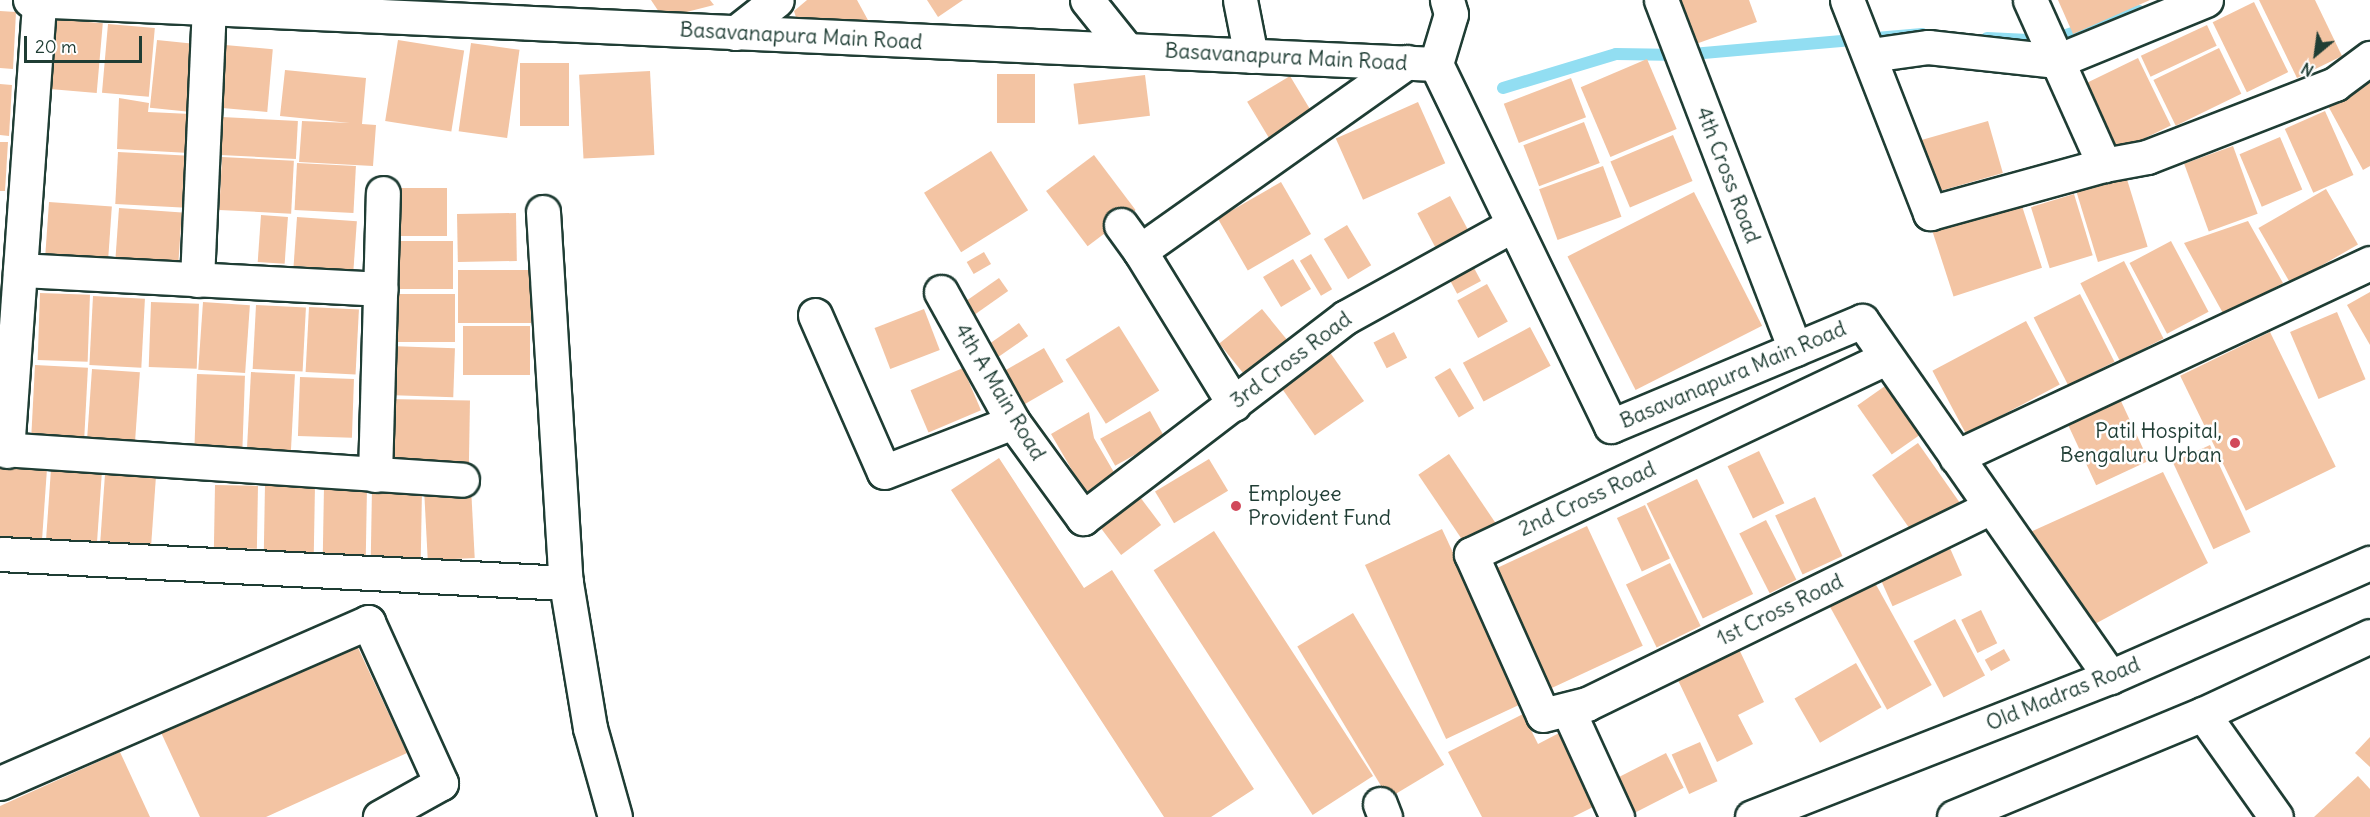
<!DOCTYPE html>
<style>
body{margin:0}
#map{position:relative;width:2370px;height:817px;overflow:hidden;background:#fff;font-family:Delius,sans-serif}
div>[style]{position:absolute}
[style*='--x']{left:calc(var(--x)*1px);top:calc(var(--y)*1px);width:calc(var(--w)*1px);rotate:calc(var(--a)*1deg)}
.stream>*{height:12px;margin:-6px;padding:0 6px;transform-origin:6px;border-radius:6px;background:#92def2}
.building>*{inset:0;background:#f3c4a3;transform-origin:0 0}
.roads{filter:drop-shadow(2px 0 #1f3d34) drop-shadow(-2px 0 #1f3d34) drop-shadow(0 2px #1f3d34) drop-shadow(0 -2px #1f3d34)}
.minor>*{height:33px;margin:-16.5px;padding:0 16.5px;transform-origin:16.5px;border-radius:16.5px;background:#fff}
.highway>*{height:33px;margin:-16.5px;padding:0 16.5px;transform-origin:16.5px;border-radius:16.5px;background:#fff}
.dots>*{width:16px;height:16px;translate:-50% -50%;box-sizing:border-box;border:3px solid #fff;border-radius:50%}
span{translate:-50% -50%;white-space:nowrap;text-align:center;line-height:1.15;-webkit-text-stroke:5px #fff;paint-order:stroke}
.street-label{font-size:21px;color:#1f3d34}
.poi-label{font-size:21px;color:#1f3d34}
.right{translate:-100% -50%;text-align:right}
.left{translate:0 -50%;text-align:left}
.north{position:absolute;left:2286px;top:24px;width:60px;height:60px;-webkit-text-stroke:4px #fff;paint-order:stroke;rotate:209deg;font-size:16px;font-weight:700;line-height:24px;text-align:center;color:#1f3d34}
.north::after{content:'';display:block;margin:auto;width:21px;height:27px;background:#1f3d34;clip-path:polygon(50% 0,100% 100%,50% 72%,0 100%)}
.scale{position:absolute;left:24px;top:36px;width:118px;height:27px;box-sizing:border-box;border:3px solid #1f3d34;border-top:0;padding-left:8px;font-size:18px;line-height:21px;white-space:nowrap;color:#1f3d34;-webkit-text-stroke:4px #fff;paint-order:stroke}
</style>
<div id="map">
<div class="stream">
<div style="--x:1987;--y:38;--w:61;--a:2.8"></div>
<div style="--x:2048;--y:41;--w:96;--a:-18.2"></div>
<div style="--x:1503;--y:88;--w:118;--a:-16.7"></div>
<div style="--x:1616;--y:54;--w:65;--a:0.9"></div>
<div style="--x:1681;--y:55;--w:242;--a:-5"></div>
</div>
<div class="building">
<div style="clip-path:polygon(651px 0,710px 0,714px 5px,663px 18px)"></div>
<div style="clip-path:polygon(807px 0,857px 0,869px 22px,798px 24px,794px 11px)"></div>
<div style="clip-path:polygon(927px 0,963px 0,938px 17px)"></div>
<div style="clip-path:polygon(1676px 0,1749px 0,1757px 22px,1693px 45px)"></div>
<div style="clip-path:polygon(2058px 0,2150px 0,2073px 34px)"></div>
<div style="clip-path:polygon(2259px 0,2315px 0,2342px 56px,2297px 78px)"></div>
<div style="left:2254px;top:2px;width:78px;height:46px;rotate:64deg"></div>
<div style="clip-path:polygon(0 11px,16px 12px,13px 69px,0 68px)"></div>
<div style="left:53px;top:19px;width:50px;height:70px;rotate:5deg"></div>
<div style="left:108px;top:24px;width:47px;height:69px;rotate:5deg"></div>
<div style="left:2207px;top:25px;width:23px;height:73px;rotate:65deg"></div>
<div style="left:157px;top:40px;width:44px;height:68px;rotate:6deg"></div>
<div style="left:398px;top:40px;width:67px;height:82px;rotate:9deg"></div>
<div style="left:471px;top:43px;width:49px;height:89px;rotate:8deg"></div>
<div style="left:214px;top:44px;width:59px;height:63px;rotate:5deg"></div>
<div style="left:2219px;top:48px;width:51px;height:73px;rotate:64deg"></div>
<div style="left:2138px;top:58px;width:75px;height:63px;rotate:64deg"></div>
<div style="left:1647px;top:59px;width:76px;height:72px;rotate:67deg"></div>
<div style="left:520px;top:63px;width:49px;height:63px"></div>
<div style="clip-path:polygon(285px 70px,366px 78px,362px 124px,376px 125px,373px 166px,299px 162px,302px 121px,350px 123px,280px 116px)"></div>
<div style="left:650px;top:71px;width:84px;height:71px;rotate:87deg"></div>
<div style="left:997px;top:74px;width:38px;height:49px"></div>
<div style="left:1145px;top:75px;width:41px;height:72px;rotate:83deg"></div>
<div style="left:1290px;top:76px;width:50px;height:50px;rotate:59deg"></div>
<div style="left:1571px;top:78px;width:42px;height:72px;rotate:69deg"></div>
<div style="clip-path:polygon(2370px 81px,2370px 166px,2363px 170px,2327px 104px)"></div>
<div style="clip-path:polygon(0 84px,12px 85px,9px 136px,0 135px)"></div>
<div style="clip-path:polygon(119px 98px,149px 103px,148px 112px,191px 114px,189px 153px,117px 149px)"></div>
<div style="left:1418px;top:102px;width:67px;height:90px;rotate:66deg"></div>
<div style="left:2325px;top:111px;width:70px;height:44px;rotate:66deg"></div>
<div style="left:222px;top:117px;width:76px;height:38px;rotate:3deg"></div>
<div style="left:1988px;top:121px;width:54px;height:70px;rotate:74deg"></div>
<div style="left:1584px;top:122px;width:44px;height:65px;rotate:69deg"></div>
<div style="left:1673px;top:135px;width:50px;height:68px;rotate:67deg"></div>
<div style="left:2280px;top:137px;width:57px;height:44px;rotate:67deg"></div>
<div style="clip-path:polygon(0 142px,8px 142px,5px 191px,0 191px)"></div>
<div style="left:2233px;top:146px;width:72px;height:52px;rotate:70deg"></div>
<div style="left:991px;top:151px;width:70px;height:79px;rotate:58deg"></div>
<div style="left:118px;top:152px;width:71px;height:52px;rotate:3deg"></div>
<div style="left:1094px;top:155px;width:69px;height:60px;rotate:53deg"></div>
<div style="left:222px;top:157px;width:72px;height:53px;rotate:3deg"></div>
<div style="left:297px;top:163px;width:59px;height:47px;rotate:3deg"></div>
<div style="left:1603px;top:166px;width:54px;height:68px;rotate:70deg"></div>
<div style="left:2126px;top:176px;width:74px;height:52px;rotate:73deg"></div>
<div style="left:1281px;top:182px;width:60px;height:73px;rotate:60deg"></div>
<div style="left:393px;top:188px;width:54px;height:48px"></div>
<div style="left:2326px;top:189px;width:64px;height:78px;rotate:60deg"></div>
<div style="left:1694px;top:192px;width:150px;height:142px;rotate:63deg"></div>
<div style="left:2074px;top:194px;width:64px;height:45px;rotate:73deg"></div>
<div style="left:1450px;top:196px;width:38px;height:37px;rotate:62deg"></div>
<div style="left:49px;top:202px;width:63px;height:55px;rotate:4deg"></div>
<div style="left:2021px;top:203px;width:68px;height:93px;rotate:72deg"></div>
<div style="left:119px;top:208px;width:63px;height:49px;rotate:4deg"></div>
<div style="left:516px;top:213px;width:48px;height:59px;rotate:89deg"></div>
<div style="left:261px;top:215px;width:27px;height:47px;rotate:4deg"></div>
<div style="left:297px;top:217px;width:60px;height:49px;rotate:4deg"></div>
<div style="clip-path:polygon(2248px 221px,2283px 283px,2224px 315px,2184px 243px)"></div>
<div style="left:1347px;top:225px;width:47px;height:27px;rotate:59deg"></div>
<div style="left:393px;top:241px;width:60px;height:48px"></div>
<div style="left:2171px;top:241px;width:80px;height:47px;rotate:62deg"></div>
<div style="left:984px;top:252px;width:14px;height:20px;rotate:60deg"></div>
<div style="left:1311px;top:254px;width:41px;height:13px;rotate:59deg"></div>
<div style="left:1293px;top:259px;width:35px;height:35px;rotate:59deg"></div>
<div style="left:2124px;top:261px;width:87px;height:49px;rotate:63deg"></div>
<div style="left:1473px;top:266px;width:17px;height:27px;rotate:62deg"></div>
<div style="left:458px;top:270px;width:73px;height:53px"></div>
<div style="left:999px;top:278px;width:16px;height:49px;rotate:55deg"></div>
<div style="left:1487px;top:284px;width:43px;height:34px;rotate:61deg"></div>
<div style="clip-path:polygon(2370px 292px,2370px 345px,2347px 305px)"></div>
<div style="left:40px;top:293px;width:50px;height:67px;rotate:2deg"></div>
<div style="left:389px;top:294px;width:66px;height:48px"></div>
<div style="left:2080px;top:294px;width:76px;height:52px;rotate:63deg"></div>
<div style="left:93px;top:296px;width:52px;height:69px;rotate:3deg"></div>
<div style="left:151px;top:302px;width:48px;height:65px;rotate:2deg"></div>
<div style="left:203px;top:302px;width:47px;height:68px;rotate:4deg"></div>
<div style="left:256px;top:305px;width:50px;height:64px;rotate:3deg"></div>
<div style="left:309px;top:307px;width:50px;height:65px;rotate:3deg"></div>
<div style="left:924px;top:309px;width:44px;height:53px;rotate:69deg"></div>
<div style="left:1262px;top:309px;width:41px;height:55px;rotate:51deg"></div>
<div style="left:2337px;top:312px;width:73px;height:51px;rotate:67deg"></div>
<div style="left:2026px;top:321px;width:72px;height:106px;rotate:62deg"></div>
<div style="left:1019px;top:323px;width:16px;height:47px;rotate:55deg"></div>
<div style="left:463px;top:326px;width:67px;height:49px"></div>
<div style="left:1119px;top:326px;width:76px;height:63px;rotate:58deg"></div>
<div style="left:1530px;top:327px;width:44px;height:76px;rotate:62deg"></div>
<div style="left:1394px;top:332px;width:29px;height:23px;rotate:63deg"></div>
<div style="left:2270px;top:332px;width:150px;height:100px;rotate:64deg"></div>
<div style="left:389px;top:346px;width:66px;height:49px;rotate:2deg"></div>
<div style="left:1044px;top:348px;width:39px;height:53px;rotate:60deg"></div>
<div style="left:1329px;top:351px;width:61px;height:60px;rotate:55deg"></div>
<div style="left:35px;top:365px;width:53px;height:70px;rotate:3deg"></div>
<div style="left:963px;top:368px;width:46px;height:57px;rotate:67deg"></div>
<div style="left:1450px;top:368px;width:47px;height:18px;rotate:59deg"></div>
<div style="left:92px;top:369px;width:48px;height:68px;rotate:4deg"></div>
<div style="left:251px;top:372px;width:44px;height:78px;rotate:3deg"></div>
<div style="left:197px;top:374px;width:48px;height:72px;rotate:2deg"></div>
<div style="left:300px;top:377px;width:54px;height:59px;rotate:2deg"></div>
<div style="left:1895px;top:379px;width:60px;height:46px;rotate:55deg"></div>
<div style="left:387px;top:399px;width:83px;height:68px;rotate:1deg"></div>
<div style="left:2120px;top:399px;width:68px;height:58px;rotate:65deg"></div>
<div style="left:1150px;top:411px;width:31px;height:57px;rotate:61deg"></div>
<div style="clip-path:polygon(1089px 412px,1094px 438px,1115px 474px,1087px 496px,1051px 434px)"></div>
<div style="left:1918px;top:443px;width:72px;height:56px;rotate:55deg"></div>
<div style="left:2210px;top:445px;width:96px;height:41px;rotate:65deg"></div>
<div style="left:1759px;top:451px;width:58px;height:35px;rotate:64deg"></div>
<div style="left:1449px;top:454px;width:86px;height:37px;rotate:56deg"></div>
<div style="clip-path:polygon(999px 458px,1084px 588px,1112px 570px,1254px 789px,1211px 817px,1164px 817px,951px 490px)"></div>
<div style="left:1209px;top:459px;width:37px;height:63px;rotate:59deg"></div>
<div style="left:0;top:467px;width:47px;height:77px;rotate:4deg"></div>
<div style="left:51px;top:469px;width:51px;height:79px;rotate:4deg"></div>
<div style="clip-path:polygon(2163px 472px,2208px 563px,2093px 625px,2026px 534px)"></div>
<div style="left:105px;top:474px;width:51px;height:75px;rotate:4deg"></div>
<div style="left:1697px;top:479px;width:128px;height:56px;rotate:64deg"></div>
<div style="left:265px;top:484px;width:50px;height:70px;rotate:1deg"></div>
<div style="left:215px;top:485px;width:43px;height:63px;rotate:1deg"></div>
<div style="left:324px;top:486px;width:43px;height:71px;rotate:1deg"></div>
<div style="left:471px;top:487px;width:71px;height:47px;rotate:87deg"></div>
<div style="left:372px;top:488px;width:50px;height:71px;rotate:1deg"></div>
<div style="left:1140px;top:497px;width:35px;height:50px;rotate:53deg"></div>
<div style="left:1815px;top:497px;width:65px;height:44px;rotate:65deg"></div>
<div style="left:1645px;top:505px;width:59px;height:31px;rotate:65deg"></div>
<div style="left:1766px;top:520px;width:67px;height:30px;rotate:63deg"></div>
<div style="left:1587px;top:526px;width:132px;height:104px;rotate:65deg"></div>
<div style="left:1442px;top:529px;width:192px;height:85px;rotate:65deg"></div>
<div style="left:1214px;top:531px;width:292px;height:72px;rotate:57deg"></div>
<div style="left:1949px;top:546px;width:32px;height:76px;rotate:66deg"></div>
<div style="left:1670px;top:563px;width:70px;height:49px;rotate:64deg"></div>
<div style="left:1874px;top:581px;width:119px;height:51px;rotate:61deg"></div>
<div style="left:1981px;top:610px;width:37px;height:22px;rotate:64deg"></div>
<div style="left:1353px;top:613px;width:177px;height:65px;rotate:59deg"></div>
<div style="left:1955px;top:619px;width:64px;height:47px;rotate:62deg"></div>
<div style="clip-path:polygon(353px 637px,407px 753px,266px 817px,200px 817px,158px 726px)"></div>
<div style="clip-path:polygon(1738px 647px,1764px 702px,1738px 715px,1753px 744px,1717px 762px,1676px 676px)"></div>
<div style="left:2004px;top:649px;width:13px;height:22px;rotate:61deg"></div>
<div style="left:1856px;top:663px;width:51px;height:71px;rotate:60deg"></div>
<div style="clip-path:polygon(1523px 714px,1538px 744px,1561px 732px,1599px 804px,1573px 817px,1482px 817px,1448px 752px)"></div>
<div style="clip-path:polygon(2370px 737px,2370px 767px,2355px 753px)"></div>
<div style="left:1700px;top:742px;width:43px;height:31px;rotate:66deg"></div>
<div style="clip-path:polygon(120px 752px,150px 817px,0 817px,0 806px)"></div>
<div style="left:1666px;top:753px;width:39px;height:62px;rotate:63deg"></div>
<div style="clip-path:polygon(2358px 776px,2370px 789px,2370px 817px,2314px 817px)"></div>
</div>
<div class="roads">
<div class="minor">
<div style="--x:30;--y:0;--w:1407;--a:2.61"></div>
<div style="--x:1436;--y:64;--w:402;--a:64.2"></div>
<div style="--x:1611;--y:426;--w:272;--a:-22.7"></div>
<div style="--x:1862;--y:321;--w:434;--a:55.1"></div>
<div style="--x:1087;--y:0;--w:64;--a:51.3"></div>
<div style="--x:1240;--y:0;--w:57;--a:78.9"></div>
<div style="--x:1661;--y:0;--w:374;--a:69"></div>
<div style="--x:1847;--y:0;--w:229;--a:68.7"></div>
<div style="--x:1930;--y:213;--w:180;--a:-15.4"></div>
<div style="--x:2104;--y:165;--w:44;--a:-10.5"></div>
<div style="--x:2147;--y:157;--w:202;--a:-21.2"></div>
<div style="--x:2335;--y:84;--w:44;--a:-36.6"></div>
<div style="--x:2030;--y:0;--w:181;--a:65.8"></div>
<div style="--x:735;--y:33;--w:53;--a:-38.2"></div>
<div style="--x:1871;--y:55;--w:58;--a:-8"></div>
<div style="--x:1928;--y:47;--w:130;--a:6.2"></div>
<div style="--x:2057;--y:61;--w:161;--a:-22.3"></div>
<div style="--x:1436;--y:64;--w:52;--a:-73.3"></div>
<div style="--x:1451;--y:14;--w:15;--a:-106"></div>
<div style="--x:543;--y:212;--w:372;--a:86.5"></div>
<div style="--x:566;--y:583;--w:147;--a:80.6"></div>
<div style="--x:590;--y:728;--w:92;--a:74.3"></div>
<div style="--x:1121;--y:225;--w:32;--a:54"></div>
<div style="--x:20;--y:270;--w:361;--a:3"></div>
<div style="--x:197;--y:280;--w:271;--a:-87.5"></div>
<div style="--x:941;--y:292;--w:149;--a:61"></div>
<div style="--x:1013;--y:422;--w:119;--a:53.9"></div>
<div style="--x:1083;--y:518;--w:331;--a:-37.4"></div>
<div style="--x:1346;--y:317;--w:191;--a:-28.9"></div>
<div style="--x:815;--y:315;--w:171;--a:66.3"></div>
<div style="--x:884;--y:472;--w:138;--a:-21.2"></div>
<div style="--x:1886;--y:358;--w:459;--a:154.7"></div>
<div style="--x:1471;--y:554;--w:176;--a:65.9"></div>
<div style="--x:1543;--y:715;--w:45;--a:-14"></div>
<div style="--x:1587;--y:704;--w:449;--a:-26"></div>
<div style="--x:1234;--y:404;--w:180;--a:-121.6"></div>
<div style="--x:1140;--y:251;--w:327;--a:-35.3"></div>
<div style="--x:0;--y:449;--w:463;--a:3.8"></div>
<div style="--x:7;--y:451;--w:450;--a:-85.9"></div>
<div style="--x:1956;--y:457;--w:457;--a:-25.1"></div>
<div style="--x:375;--y:475;--w:282;--a:-88.4"></div>
<div style="--x:0;--y:554;--w:567;--a:2.93"></div>
<div style="--x:1568;--y:710;--w:118;--a:65.4"></div>
<div style="--x:2203;--y:714;--w:126;--a:54.7"></div>
<div style="--x:0;--y:783;--w:402;--a:-23.6"></div>
<div style="--x:368;--y:622;--w:177;--a:65.6"></div>
<div style="--x:441;--y:783;--w:70;--a:150.9"></div>
<div style="--x:1380;--y:804;--w:14;--a:69"></div>
</div>
<div class="highway">
<div style="--x:1752;--y:817;--w:384;--a:-21.4"></div>
<div style="--x:2110;--y:677;--w:284;--a:-23.7"></div>
<div style="--x:1954;--y:817;--w:269;--a:-22.5"></div>
<div style="--x:2203;--y:714;--w:184;--a:-25"></div>
</div>
</div>
<div class="dots">
<div style="left:2235px;top:443px;background:#d1495b"></div>
<div style="left:1236px;top:506px;background:#d1495b"></div>
</div>
<div class="street-label">
<span style="left:801px;top:36px;rotate:3deg">Basavanapura Main Road</span>
<span style="left:1286px;top:57px;rotate:3deg">Basavanapura Main Road</span>
<span style="left:1728px;top:175px;rotate:69deg">4th Cross Road</span>
<span style="left:1291px;top:360px;rotate:-37deg">3rd Cross Road</span>
<span style="left:1733px;top:375px;rotate:-23deg">Basavanapura Main Road</span>
<span style="left:1000px;top:392px;rotate:59deg">4th A Main Road</span>
<span style="left:1587px;top:499px;rotate:-25deg">2nd Cross Road</span>
<span style="left:1780px;top:610px;rotate:-26deg">1st Cross Road</span>
<span style="left:2063px;top:694px;rotate:-22deg">Old Madras Road</span>
</div>
<div class="poi-label">
<span class="right" style="left:2222px;top:443px">Patil Hospital,<br>Bengaluru Urban</span>
<span class="left" style="left:1248px;top:506px">Employee<br>Provident Fund</span>
</div>
<div class="north">N</div>
<div class="scale">20 m</div>
</div>
